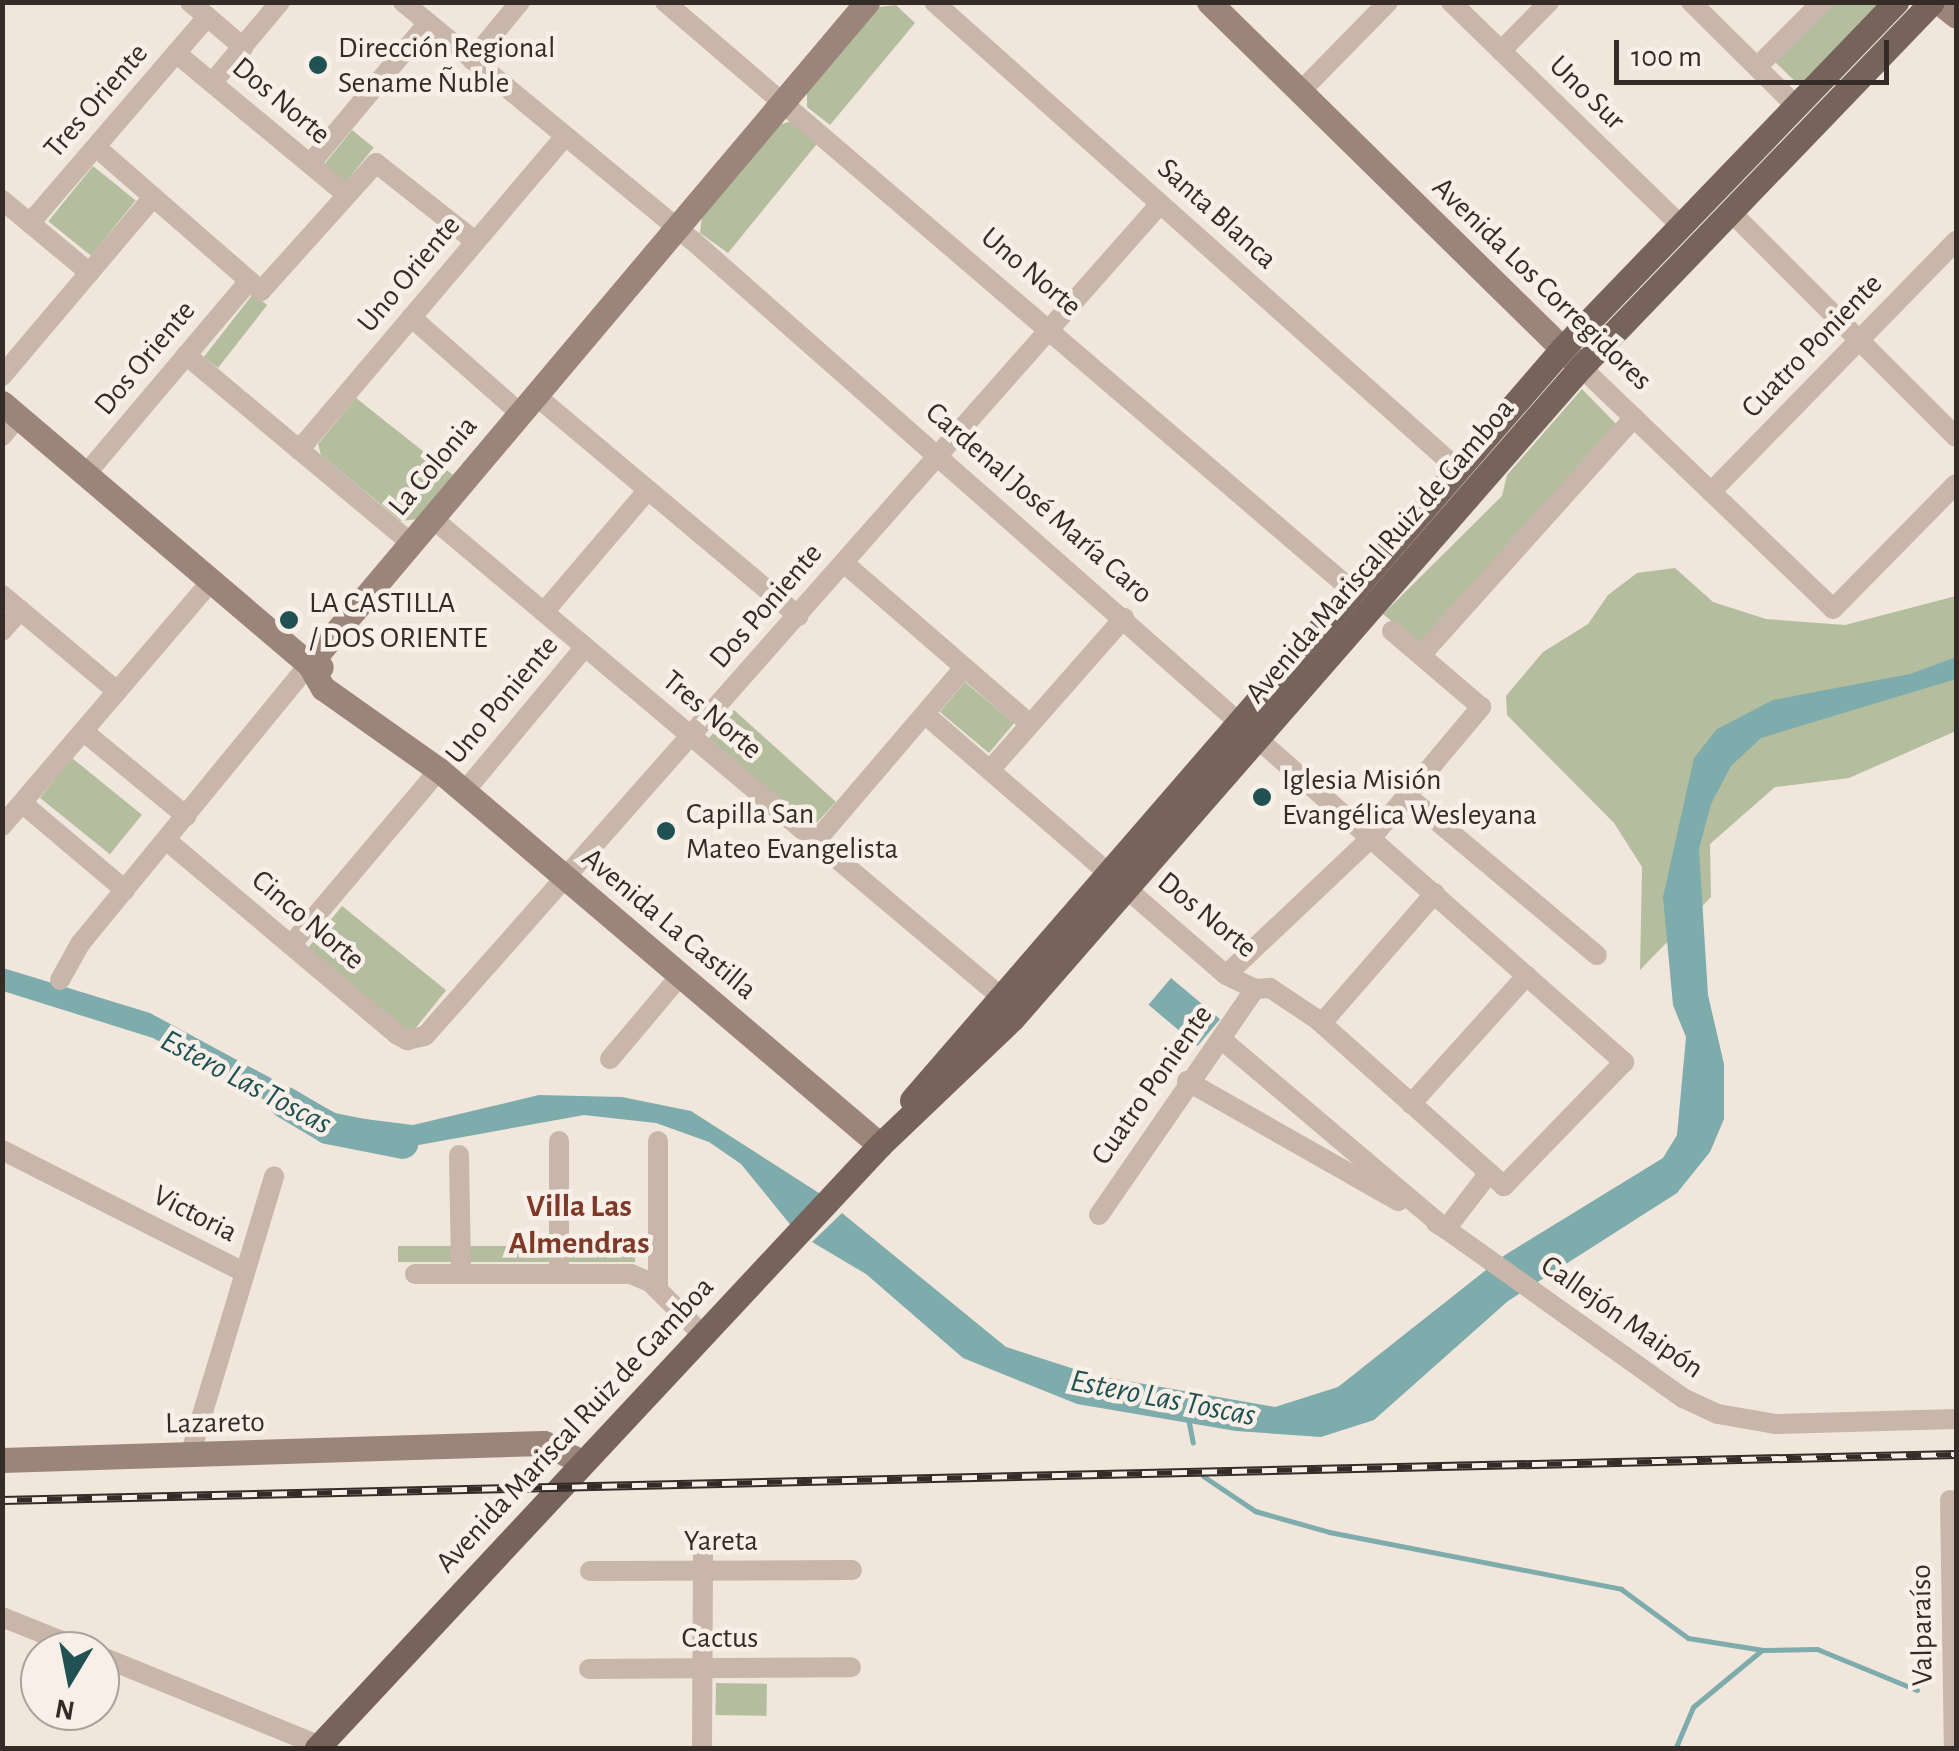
<!DOCTYPE html>
<meta charset="utf-8">
<style>
body{margin:0}
#map{position:relative;width:1959px;height:1751px;overflow:hidden;background:#f0e6dc;font-family:"Alegreya Sans",sans-serif}
div>[style]{position:absolute}
[style*='--x']{left:calc(var(--x)*1px);top:calc(var(--y)*1px);width:calc(var(--w)*1px);rotate:calc(var(--a)*1deg)}
.green>*{inset:0;background:#b4be9e;transform-origin:0 0}
.water>*{inset:0;background:#7eabab;transform-origin:0 0}
.stream>*{height:5px;margin:-2.5px;padding:0 2.5px;transform-origin:2.5px;border-radius:2.5px;background:#7eabab}
.river>*{height:32px;margin:-16px;padding:0 16px;transform-origin:16px;border-radius:16px;background:#7eabab}
.street>*{height:20px;margin:-10px;padding:0 10px;transform-origin:10px;border-radius:10px;background:#c7b6a9}
.secondary>*{height:25px;margin:-12.5px;padding:0 12.5px;transform-origin:12.5px;border-radius:12.5px;background:#9b857b}
.primary>*{height:25px;margin:-12.5px;padding:0 12.5px;transform-origin:12.5px;border-radius:12.5px;background:#76635b}
.rail>*{height:9px;margin-top:-4.5px;transform-origin:0;background:repeating-linear-gradient(90deg,#f8f0e8 0 15px,#352c28 0 30px);box-sizing:border-box;border-block:2px solid #352c28}
.dots>*{width:28px;height:28px;translate:-50% -50%;box-sizing:border-box;border:5px solid #f8f0e8;border-radius:50%}
span{translate:-50% -50%;white-space:nowrap;text-align:center;line-height:1.15;-webkit-text-stroke:9px #f8f0e8;paint-order:stroke}
.poi-label{font-size:30px;color:#352c28}
.left{translate:0 -50%;text-align:left}
.street-label{font-size:30px;color:#352c28}
.water-label{font-size:32px;color:#215253;font-style:italic}
.neighbourhood-label{font-size:32px;color:#7e3928;font-weight:700}
.frame{position:absolute;inset:0;border:5px solid #352c28;pointer-events:none}
.north{position:absolute;left:20px;top:1631px;width:100px;height:100px;box-sizing:border-box;background:#f8f0e8;border:2px solid #aaa29b;border-radius:50%;rotate:190deg;font-size:28px;font-weight:700;line-height:40px;text-align:center;color:#352c28}
.north::after{content:'';display:block;margin:auto;width:35px;height:45px;background:#215253;clip-path:polygon(50% 0,100% 100%,50% 72%,0 100%)}
.scale{position:absolute;left:1614px;top:40px;width:275px;height:45px;box-sizing:border-box;border:5px solid #352c28;border-top:0;padding-left:12px;font-size:30px;line-height:35px;white-space:nowrap;color:#352c28;-webkit-text-stroke:8px #f8f0e8;paint-order:stroke}
</style>
<div id="map">
<div class="green">
<div style="clip-path:polygon(1829px 3px,1885px 3px,1801px 87px,1772px 59px)"></div>
<div style="clip-path:polygon(896px 5px,915px 23px,830px 125px,807px 107px,807px 91px,879px 7px)"></div>
<div style="clip-path:polygon(792px 121px,820px 140px,728px 253px,700px 233px,702px 215px,778px 125px)"></div>
<div style="left:352px;top:130px;width:28px;height:45px;rotate:39deg"></div>
<div style="left:93px;top:166px;width:55px;height:71px;rotate:39deg"></div>
<div style="left:253px;top:294px;width:18px;height:80px;rotate:38deg"></div>
<div style="clip-path:polygon(1582px 389px,1619px 427px,1419px 644px,1383px 614px,1502px 496px,1507px 475px)"></div>
<div style="clip-path:polygon(356px 398px,453px 475px,418px 519px,401px 521px,321px 455px,318px 444px)"></div>
<div style="clip-path:polygon(1675px 568px,1713px 602px,1766px 619px,1845px 625px,1956px 596px,1956px 731px,1849px 778px,1775px 787px,1710px 844px,1711px 897px,1640px 970px,1642px 867px,1614px 823px,1507px 715px,1506px 696px,1543px 652px,1588px 624px,1608px 595px,1637px 573px)"></div>
<div style="left:965px;top:682px;width:64px;height:39px;rotate:40deg"></div>
<div style="left:734px;top:710px;width:137px;height:38px;rotate:42deg"></div>
<div style="left:72px;top:758px;width:90px;height:51px;rotate:39deg"></div>
<div style="left:342px;top:906px;width:134px;height:57px;rotate:39deg"></div>
<div style="left:398px;top:1246px;width:237px;height:16px"></div>
<div style="left:716px;top:1683px;width:51px;height:32px;rotate:1deg"></div>
</div>
<div class="water">
<div style="clip-path:polygon(1956px 657px,1956px 679px,1761px 738px,1731px 766px,1711px 804px,1699px 849px,1708px 995px,1724px 1064px,1724px 1119px,1710px 1152px,1677px 1193px,1508px 1301px,1374px 1420px,1321px 1437px,1236px 1431px,1077px 1404px,963px 1358px,866px 1274px,812px 1242px,842px 1213px,1006px 1347px,1093px 1375px,1275px 1407px,1338px 1387px,1505px 1255px,1663px 1158px,1677px 1135px,1686px 1037px,1673px 1005px,1663px 897px,1694px 758px,1717px 729px,1773px 700px,1910px 674px)"></div>
<div style="clip-path:polygon(3px 968px,150px 1013px,341px 1116px,413px 1125px,539px 1095px,622px 1097px,691px 1111px,822px 1195px,793px 1228px,741px 1164px,709px 1142px,656px 1123px,584px 1115px,413px 1146px,373px 1142px,286px 1112px,153px 1038px,3px 991px)"></div>
<div style="left:1171px;top:978px;width:64px;height:35px;rotate:40deg"></div>
</div>
<div class="stream">
<div style="--x:1188;--y:1418;--w:25;--a:79"></div>
<div style="--x:1203;--y:1476;--w:63;--a:33.9"></div>
<div style="--x:1255;--y:1511;--w:77;--a:15.8"></div>
<div style="--x:1329;--y:1532;--w:298;--a:11"></div>
<div style="--x:1621;--y:1589;--w:83;--a:36.2"></div>
<div style="--x:1688;--y:1638;--w:76;--a:9.1"></div>
<div style="--x:1763;--y:1650;--w:54;--a:-1.1"></div>
<div style="--x:1817;--y:1649;--w:108;--a:22.3"></div>
<div style="--x:1676;--y:1747;--w:43;--a:-67"></div>
<div style="--x:1693;--y:1707;--w:89;--a:-39.6"></div>
</div>
<div class="river">
<div style="--x:286;--y:1103;--w:49;--a:30.8"></div>
<div style="--x:328;--y:1128;--w:76;--a:11.3"></div>
</div>
<div class="street">
<div style="--x:190;--y:2;--w:70;--a:40.3"></div>
<div style="--x:403;--y:2;--w:374;--a:39.5"></div>
<div style="--x:692;--y:240;--w:1243;--a:41.41"></div>
<div style="--x:1624;--y:1062;--w:173;--a:134.1"></div>
<div style="--x:1504;--y:1186;--w:249;--a:-138.3"></div>
<div style="--x:1318;--y:1020;--w:58;--a:-146.3"></div>
<div style="--x:1270;--y:988;--w:15;--a:176"></div>
<div style="--x:1255;--y:989;--w:32;--a:-154"></div>
<div style="--x:1226;--y:975;--w:398;--a:-139.1"></div>
<div style="--x:665;--y:2;--w:907;--a:40.57"></div>
<div style="--x:934;--y:2;--w:705;--a:41.72"></div>
<div style="--x:1451;--y:2;--w:321;--a:44.2"></div>
<div style="--x:1691;--y:2;--w:148;--a:44.7"></div>
<div style="--x:1501;--y:51;--w:69;--a:-45.6"></div>
<div style="--x:176;--y:53;--w:222;--a:39.7"></div>
<div style="--x:472;--y:60;--w:75;--a:-50.4"></div>
<div style="--x:1757;--y:67;--w:92;--a:-45"></div>
<div style="--x:212;--y:83;--w:106;--a:-50"></div>
<div style="--x:1300;--y:92;--w:126;--a:-45.6"></div>
<div style="--x:96;--y:147;--w:219;--a:41.1"></div>
<div style="--x:261;--y:291;--w:172;--a:-48.1"></div>
<div style="--x:376;--y:163;--w:127;--a:38.3"></div>
<div style="--x:310;--y:164;--w:184;--a:-50.1"></div>
<div style="--x:2;--y:200;--w:114;--a:39.7"></div>
<div style="--x:1731;--y:212;--w:318;--a:45"></div>
<div style="--x:30;--y:223;--w:272;--a:-49.3"></div>
<div style="--x:411;--y:317;--w:145;--a:41.4"></div>
<div style="--x:186;--y:355;--w:293;--a:39.9"></div>
<div style="--x:1581;--y:367;--w:349;--a:43.8"></div>
<div style="--x:1833;--y:609;--w:175;--a:-45.5"></div>
<div style="--x:2;--y:376;--w:234;--a:-49.8"></div>
<div style="--x:535;--y:395;--w:344;--a:40"></div>
<div style="--x:2;--y:436;--w:25;--a:-50"></div>
<div style="--x:299;--y:450;--w:410;--a:-49.7"></div>
<div style="--x:86;--y:474;--w:253;--a:-49.8"></div>
<div style="--x:1711;--y:492;--w:351;--a:-45.7"></div>
<div style="--x:432;--y:518;--w:742;--a:40.08"></div>
<div style="--x:844;--y:563;--w:246;--a:40.9"></div>
<div style="--x:2;--y:595;--w:150;--a:39.9"></div>
<div style="--x:544;--y:612;--w:160;--a:-49.6"></div>
<div style="--x:2;--y:631;--w:28;--a:-49"></div>
<div style="--x:1421;--y:655;--w:319;--a:-48.1"></div>
<div style="--x:83;--y:731;--w:134;--a:39.5"></div>
<div style="--x:990;--y:770;--w:203;--a:-48.6"></div>
<div style="--x:464;--y:792;--w:189;--a:-50.2"></div>
<div style="--x:1406;--y:795;--w:249;--a:40"></div>
<div style="--x:22;--y:803;--w:135;--a:40.2"></div>
<div style="--x:2;--y:826;--w:323;--a:-49.5"></div>
<div style="--x:166;--y:840;--w:301;--a:40.1"></div>
<div style="--x:396;--y:1034;--w:13;--a:29"></div>
<div style="--x:407;--y:1040;--w:18;--a:-13"></div>
<div style="--x:425;--y:1036;--w:1110;--a:-48.54"></div>
<div style="--x:816;--y:841;--w:228;--a:-49.5"></div>
<div style="--x:291;--y:945;--w:229;--a:-49.8"></div>
<div style="--x:1226;--y:975;--w:201;--a:-43.4"></div>
<div style="--x:1372;--y:837;--w:170;--a:-50"></div>
<div style="--x:1481;--y:707;--w:117;--a:-139.5"></div>
<div style="--x:60;--y:980;--w:41;--a:-60.9"></div>
<div style="--x:80;--y:944;--w:362;--a:-50.7"></div>
<div style="--x:1322;--y:1023;--w:172;--a:-49"></div>
<div style="--x:1221;--y:1039;--w:294;--a:40.2"></div>
<div style="--x:1446;--y:1229;--w:291;--a:35.5"></div>
<div style="--x:1683;--y:1398;--w:38;--a:25"></div>
<div style="--x:1718;--y:1414;--w:59;--a:9.8"></div>
<div style="--x:1776;--y:1424;--w:180;--a:-1.6"></div>
<div style="--x:610;--y:1059;--w:109;--a:-49.9"></div>
<div style="--x:1187;--y:1081;--w:243;--a:29.6"></div>
<div style="--x:1411;--y:1104;--w:173;--a:-48"></div>
<div style="--x:559;--y:1141;--w:133;--a:90"></div>
<div style="--x:658;--y:1141;--w:148;--a:90"></div>
<div style="--x:2;--y:1150;--w:270;--a:26.8"></div>
<div style="--x:459;--y:1155;--w:119;--a:89"></div>
<div style="--x:1099;--y:1215;--w:275;--a:-55.4"></div>
<div style="--x:1436;--y:1223;--w:12;--a:31"></div>
<div style="--x:1446;--y:1229;--w:71;--a:-52.5"></div>
<div style="--x:415;--y:1274;--w:216;--a:0"></div>
<div style="--x:631;--y:1274;--w:21;--a:23"></div>
<div style="--x:650;--y:1282;--w:74;--a:45"></div>
<div style="--x:190;--y:1455;--w:291;--a:-73.2"></div>
<div style="--x:1950;--y:1500;--w:248;--a:89.1"></div>
<div style="--x:590;--y:1571;--w:262;--a:-0.2"></div>
<div style="--x:2;--y:1617;--w:92;--a:21.8"></div>
<div style="--x:100;--y:1656;--w:238;--a:22.2"></div>
<div style="--x:589;--y:1669;--w:262;--a:-0.4"></div>
<div style="--x:702;--y:1748;--w:202;--a:-89.7"></div>
</div>
<div class="secondary">
<div style="--x:1209;--y:2;--w:516;--a:44.45"></div>
<div style="--x:1939;--y:2;--w:22;--a:39"></div>
<div style="--x:2;--y:403;--w:403;--a:40.4"></div>
<div style="--x:309;--y:664;--w:12;--a:14"></div>
<div style="--x:309;--y:664;--w:866;--a:-49.87"></div>
<div style="--x:309;--y:664;--w:28;--a:60"></div>
<div style="--x:323;--y:688;--w:142;--a:35.3"></div>
<div style="--x:439;--y:770;--w:579;--a:40.38"></div>
<div style="--x:2;--y:1460;--w:542;--a:-1.8"></div>
<div style="--x:544;--y:1443;--w:42;--a:26.6"></div>
</div>
<div class="primary">
<div style="--x:912;--y:1100;--w:993;--a:-49.12"></div>
<div style="--x:1562;--y:349;--w:482;--a:-46.1"></div>
<div style="--x:317;--y:1748;--w:825;--a:-46.96"></div>
<div style="--x:880;--y:1145;--w:182;--a:-43.7"></div>
<div style="--x:1012;--y:1019;--w:865;--a:-48.89"></div>
<div style="--x:1581;--y:367;--w:506;--a:-46.12"></div>
</div>
<div class="rail">
<div style="--x:2;--y:1500;--w:1955;--a:-1.35"></div>
</div>
<div class="dots">
<div style="left:318px;top:65px;background:#215253"></div>
<div style="left:289px;top:620px;background:#215253"></div>
<div style="left:1262px;top:797px;background:#215253"></div>
<div style="left:666px;top:831px;background:#215253"></div>
</div>
<div class="poi-label">
<span class="left" style="left:338px;top:65px">Dirección Regional<br>Sename Ñuble</span>
<span class="left" style="left:309px;top:620px">LA CASTILLA<br>/ DOS ORIENTE</span>
<span class="left" style="left:1282px;top:797px">Iglesia Misión<br>Evangélica Wesleyana</span>
<span class="left" style="left:686px;top:831px">Capilla San<br>Mateo Evangelista</span>
</div>
<div class="street-label">
<span style="left:1587px;top:93px;rotate:44deg">Uno Sur</span>
<span style="left:96px;top:101px;rotate:-49deg">Tres Oriente</span>
<span style="left:281px;top:101px;rotate:40deg">Dos Norte</span>
<span style="left:1217px;top:214px;rotate:42deg">Santa Blanca</span>
<span style="left:1031px;top:272px;rotate:40deg">Uno Norte</span>
<span style="left:409px;top:274px;rotate:-50deg">Uno Oriente</span>
<span style="left:1542px;top:284px;rotate:44deg">Avenida Los Corregidores</span>
<span style="left:1812px;top:346px;rotate:-46deg">Cuatro Poniente</span>
<span style="left:145px;top:358px;rotate:-50deg">Dos Oriente</span>
<span style="left:433px;top:466px;rotate:-50deg">La Colonia</span>
<span style="left:1039px;top:503px;rotate:41deg">Cardenal José María Caro</span>
<span style="left:1380px;top:551px;rotate:-49deg">Avenida Mariscal Ruiz de Gamboa</span>
<span style="left:766px;top:606px;rotate:-49deg">Dos Poniente</span>
<span style="left:502px;top:700px;rotate:-50deg">Uno Poniente</span>
<span style="left:712px;top:715px;rotate:40deg">Tres Norte</span>
<span style="left:1207px;top:915px;rotate:39deg">Dos Norte</span>
<span style="left:308px;top:920px;rotate:40deg">Cinco Norte</span>
<span style="left:669px;top:924px;rotate:40deg">Avenida La Castilla</span>
<span style="left:1152px;top:1085px;rotate:-55deg">Cuatro Poniente</span>
<span style="left:195px;top:1214px;rotate:27deg">Victoria</span>
<span style="left:1622px;top:1317px;rotate:35deg">Callejón Maipón</span>
<span style="left:215px;top:1423px;rotate:-1deg">Lazareto</span>
<span style="left:575px;top:1425px;rotate:-47deg">Avenida Mariscal Ruiz de Gamboa</span>
<span style="left:721px;top:1541px">Yareta</span>
<span style="left:1922px;top:1625px;rotate:-91deg">Valparaíso</span>
<span style="left:720px;top:1638px">Cactus</span>
</div>
<div class="water-label">
<span style="left:246px;top:1082px;rotate:28deg">Estero Las Toscas</span>
<span style="left:1163px;top:1398px;rotate:11deg">Estero Las Toscas</span>
</div>
<div class="neighbourhood-label">
<span style="left:579px;top:1225px">Villa Las<br>Almendras</span>
</div>
<div class="frame"></div>
<div class="north">N</div>
<div class="scale">100 m</div>
</div>
